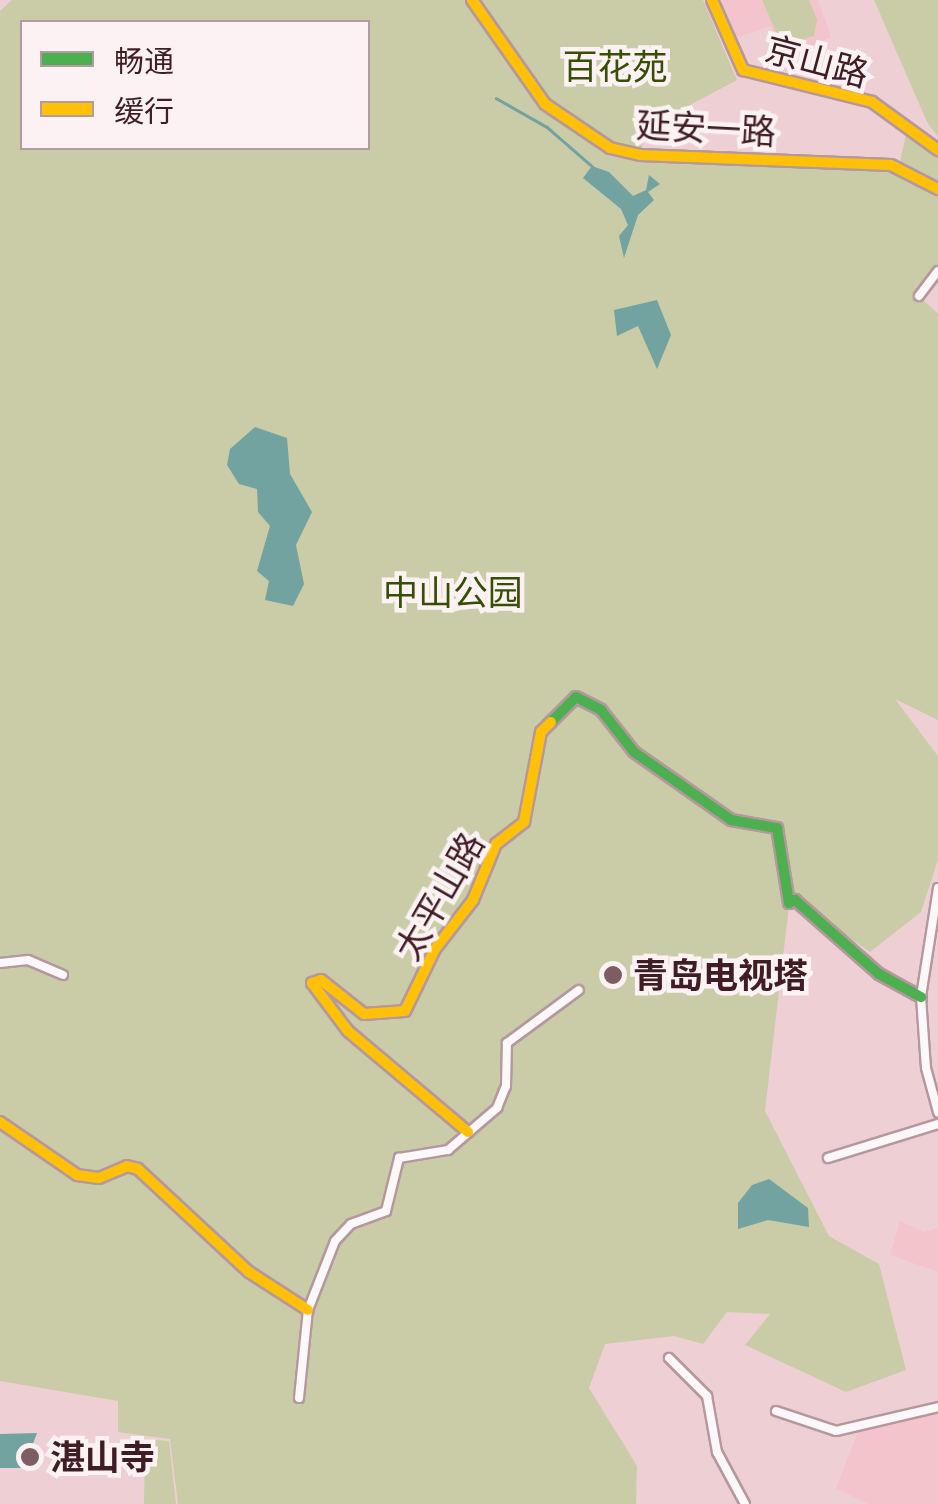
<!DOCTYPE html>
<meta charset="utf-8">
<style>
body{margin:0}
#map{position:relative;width:938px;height:1504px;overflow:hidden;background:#eed0d4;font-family:Mulish,"Noto Sans SC",sans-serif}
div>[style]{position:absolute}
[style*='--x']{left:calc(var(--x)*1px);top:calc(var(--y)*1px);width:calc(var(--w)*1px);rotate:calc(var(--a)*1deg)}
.built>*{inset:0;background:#f4c4cc}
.green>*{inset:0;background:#c9cca7}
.water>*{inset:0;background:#72a3a0}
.stream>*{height:2.5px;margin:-1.25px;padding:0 1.25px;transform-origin:1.25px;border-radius:1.25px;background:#72a3a0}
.roads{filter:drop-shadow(2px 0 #b5989e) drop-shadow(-2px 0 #b5989e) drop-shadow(0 2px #b5989e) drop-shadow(0 -2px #b5989e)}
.street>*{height:8px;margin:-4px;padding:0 4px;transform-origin:4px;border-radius:4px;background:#fcf8f9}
.fast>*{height:10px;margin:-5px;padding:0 5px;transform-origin:5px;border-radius:5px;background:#4caf50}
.slow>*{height:10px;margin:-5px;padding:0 5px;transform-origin:5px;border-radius:5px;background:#ffc107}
.dots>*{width:28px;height:28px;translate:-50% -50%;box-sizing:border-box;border:5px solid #fcf2f3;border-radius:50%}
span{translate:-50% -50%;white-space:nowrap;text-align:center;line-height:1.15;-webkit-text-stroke:9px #fcf2f3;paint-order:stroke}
.street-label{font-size:35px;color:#401d25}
.park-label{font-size:35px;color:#374f04}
.poi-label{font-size:35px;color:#401d25;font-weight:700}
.left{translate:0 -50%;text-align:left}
.legend{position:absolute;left:20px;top:20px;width:350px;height:130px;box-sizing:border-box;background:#fcf2f3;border:2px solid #b19da1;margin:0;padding:12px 18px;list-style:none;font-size:30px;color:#401d25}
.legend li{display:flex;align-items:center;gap:20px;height:50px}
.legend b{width:50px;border:2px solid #b19da1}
</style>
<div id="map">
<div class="built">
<div style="clip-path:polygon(716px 0,818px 0,831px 37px,785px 57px,771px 26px,733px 39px)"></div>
<div style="clip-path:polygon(900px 1221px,924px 1232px,938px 1228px,938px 1272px,890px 1255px)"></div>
<div style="clip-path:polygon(938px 1412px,938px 1504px,868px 1504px,836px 1488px,858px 1431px)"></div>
</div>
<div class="green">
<div style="clip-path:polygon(evenodd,12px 0,703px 0,737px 80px,645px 129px,641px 153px,899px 167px,906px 134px,938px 157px,938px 276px,922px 300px,938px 313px,938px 720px,895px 699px,938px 756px,938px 860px,921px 912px,870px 952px,790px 897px,765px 1111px,829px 1236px,879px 1264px,906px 1370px,846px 1392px,745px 1345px,770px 1314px,727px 1312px,703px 1344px,674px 1336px,605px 1344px,589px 1388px,637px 1466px,636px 1504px,178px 1504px,170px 1439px,118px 1432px,118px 1401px,0 1381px,0 11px,12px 0,22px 22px,368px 22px,368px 148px,22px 148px,22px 22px)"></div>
<div style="clip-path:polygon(762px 0,809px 0,817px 20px,814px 36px,789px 43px,792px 52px,786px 55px)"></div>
<div style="clip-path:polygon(874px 0,938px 0,938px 137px,927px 122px)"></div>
<div style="clip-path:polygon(145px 1439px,169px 1441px,176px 1504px,144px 1504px)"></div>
</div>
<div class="water">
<div style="clip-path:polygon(592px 166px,609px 172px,633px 196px,646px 190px,649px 175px,660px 184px,648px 192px,654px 200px,638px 215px,624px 258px,619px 236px,628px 225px,621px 209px,583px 178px)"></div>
<div style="clip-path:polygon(657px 300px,671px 335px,657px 369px,638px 326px,617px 336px,614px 310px)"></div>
<div style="clip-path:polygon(255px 427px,287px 438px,290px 474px,312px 512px,296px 545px,304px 584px,293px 606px,265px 600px,269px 581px,257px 571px,270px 526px,258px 512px,257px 489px,239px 484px,227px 465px,230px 449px)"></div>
<div style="clip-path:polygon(769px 1179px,808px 1208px,809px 1227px,768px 1220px,738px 1229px,738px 1203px,752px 1185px)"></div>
<div style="clip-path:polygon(37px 1433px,24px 1468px,0 1468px,0 1434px)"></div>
</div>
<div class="stream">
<div style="--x:496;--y:98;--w:59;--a:29.6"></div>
<div style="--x:547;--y:127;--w:60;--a:40.9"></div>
</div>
<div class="roads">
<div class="street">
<div style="--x:919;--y:296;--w:31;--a:-53"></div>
<div style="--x:938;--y:888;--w:110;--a:98.9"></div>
<div style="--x:921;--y:997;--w:71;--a:86"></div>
<div style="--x:926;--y:1068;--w:46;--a:74.7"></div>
<div style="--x:0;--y:963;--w:28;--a:-6"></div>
<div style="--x:28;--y:960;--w:38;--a:23"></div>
<div style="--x:828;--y:1158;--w:115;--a:-17.2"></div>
<div style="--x:669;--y:1358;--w:54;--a:45"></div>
<div style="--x:707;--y:1396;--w:57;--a:79.9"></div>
<div style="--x:717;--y:1452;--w:59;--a:61.7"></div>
<div style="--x:299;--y:1398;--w:88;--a:-84.2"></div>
<div style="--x:308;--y:1310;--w:74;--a:-68.6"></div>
<div style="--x:335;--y:1241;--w:23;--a:-47"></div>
<div style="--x:351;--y:1224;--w:37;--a:-20"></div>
<div style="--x:386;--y:1211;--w:55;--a:-76.2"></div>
<div style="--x:399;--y:1158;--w:50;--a:-9.3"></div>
<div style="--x:448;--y:1150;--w:65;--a:-40.6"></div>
<div style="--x:497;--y:1108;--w:24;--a:-68"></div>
<div style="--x:506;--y:1086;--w:43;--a:-88.7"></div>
<div style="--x:507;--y:1043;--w:89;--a:-36.4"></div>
<div style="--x:776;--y:1411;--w:63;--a:18.4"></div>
<div style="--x:836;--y:1431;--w:105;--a:-13.2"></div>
</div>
<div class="fast">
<div style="--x:551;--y:722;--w:35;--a:-45"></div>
<div style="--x:576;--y:697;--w:28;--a:27"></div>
<div style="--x:601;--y:710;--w:53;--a:51.8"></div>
<div style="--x:634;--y:752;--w:118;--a:35"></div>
<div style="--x:731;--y:820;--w:47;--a:9.9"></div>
<div style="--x:777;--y:828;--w:76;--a:80.9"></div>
<div style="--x:789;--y:903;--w:7;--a:-27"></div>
<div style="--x:795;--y:900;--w:112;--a:41.4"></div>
<div style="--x:879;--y:974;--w:48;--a:28.7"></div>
</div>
<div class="slow">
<div style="--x:472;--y:0;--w:127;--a:54.9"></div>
<div style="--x:545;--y:104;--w:78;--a:34.1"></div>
<div style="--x:610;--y:148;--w:31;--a:13"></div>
<div style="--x:640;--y:155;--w:251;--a:2.3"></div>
<div style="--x:891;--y:165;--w:53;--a:27.1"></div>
<div style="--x:712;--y:0;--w:77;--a:66.1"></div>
<div style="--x:743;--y:70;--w:133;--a:13.9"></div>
<div style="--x:872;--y:102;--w:82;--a:36"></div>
<div style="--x:0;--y:1122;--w:93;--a:34.5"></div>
<div style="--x:77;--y:1175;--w:22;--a:8"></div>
<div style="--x:99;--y:1178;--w:30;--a:-23"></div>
<div style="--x:127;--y:1166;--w:11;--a:15"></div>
<div style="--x:138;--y:1169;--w:151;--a:42.9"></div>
<div style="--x:249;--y:1272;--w:70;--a:32.8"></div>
<div style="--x:468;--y:1132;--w:157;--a:-139.9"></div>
<div style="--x:348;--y:1031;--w:60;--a:-126.9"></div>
<div style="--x:312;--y:983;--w:9;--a:-18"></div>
<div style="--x:321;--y:980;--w:55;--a:38.3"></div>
<div style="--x:364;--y:1014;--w:41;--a:-4.2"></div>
<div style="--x:405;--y:1011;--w:69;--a:-64.2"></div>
<div style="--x:435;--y:949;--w:62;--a:-52.2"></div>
<div style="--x:473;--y:900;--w:61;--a:-67.7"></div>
<div style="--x:496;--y:844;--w:36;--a:-38"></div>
<div style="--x:524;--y:822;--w:92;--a:-79.3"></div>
<div style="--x:541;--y:732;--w:14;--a:-45"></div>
</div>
</div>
<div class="dots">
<div style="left:613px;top:975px;background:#7d5c62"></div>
<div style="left:30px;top:1457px;background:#7d5c62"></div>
</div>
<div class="street-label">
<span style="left:817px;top:61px;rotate:15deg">京山路</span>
<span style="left:706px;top:128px;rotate:3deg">延安一路</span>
<span style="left:439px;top:896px;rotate:-60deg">太平山路</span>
</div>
<div class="park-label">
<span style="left:615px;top:66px">百花苑</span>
<span style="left:453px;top:592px">中山公园</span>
</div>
<div class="poi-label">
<span class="left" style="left:633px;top:975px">青岛电视塔</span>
<span class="left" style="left:50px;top:1457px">湛山寺</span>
</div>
<ul class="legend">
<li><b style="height:12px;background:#4caf50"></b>畅通</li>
<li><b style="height:12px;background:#ffc107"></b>缓行</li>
</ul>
</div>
